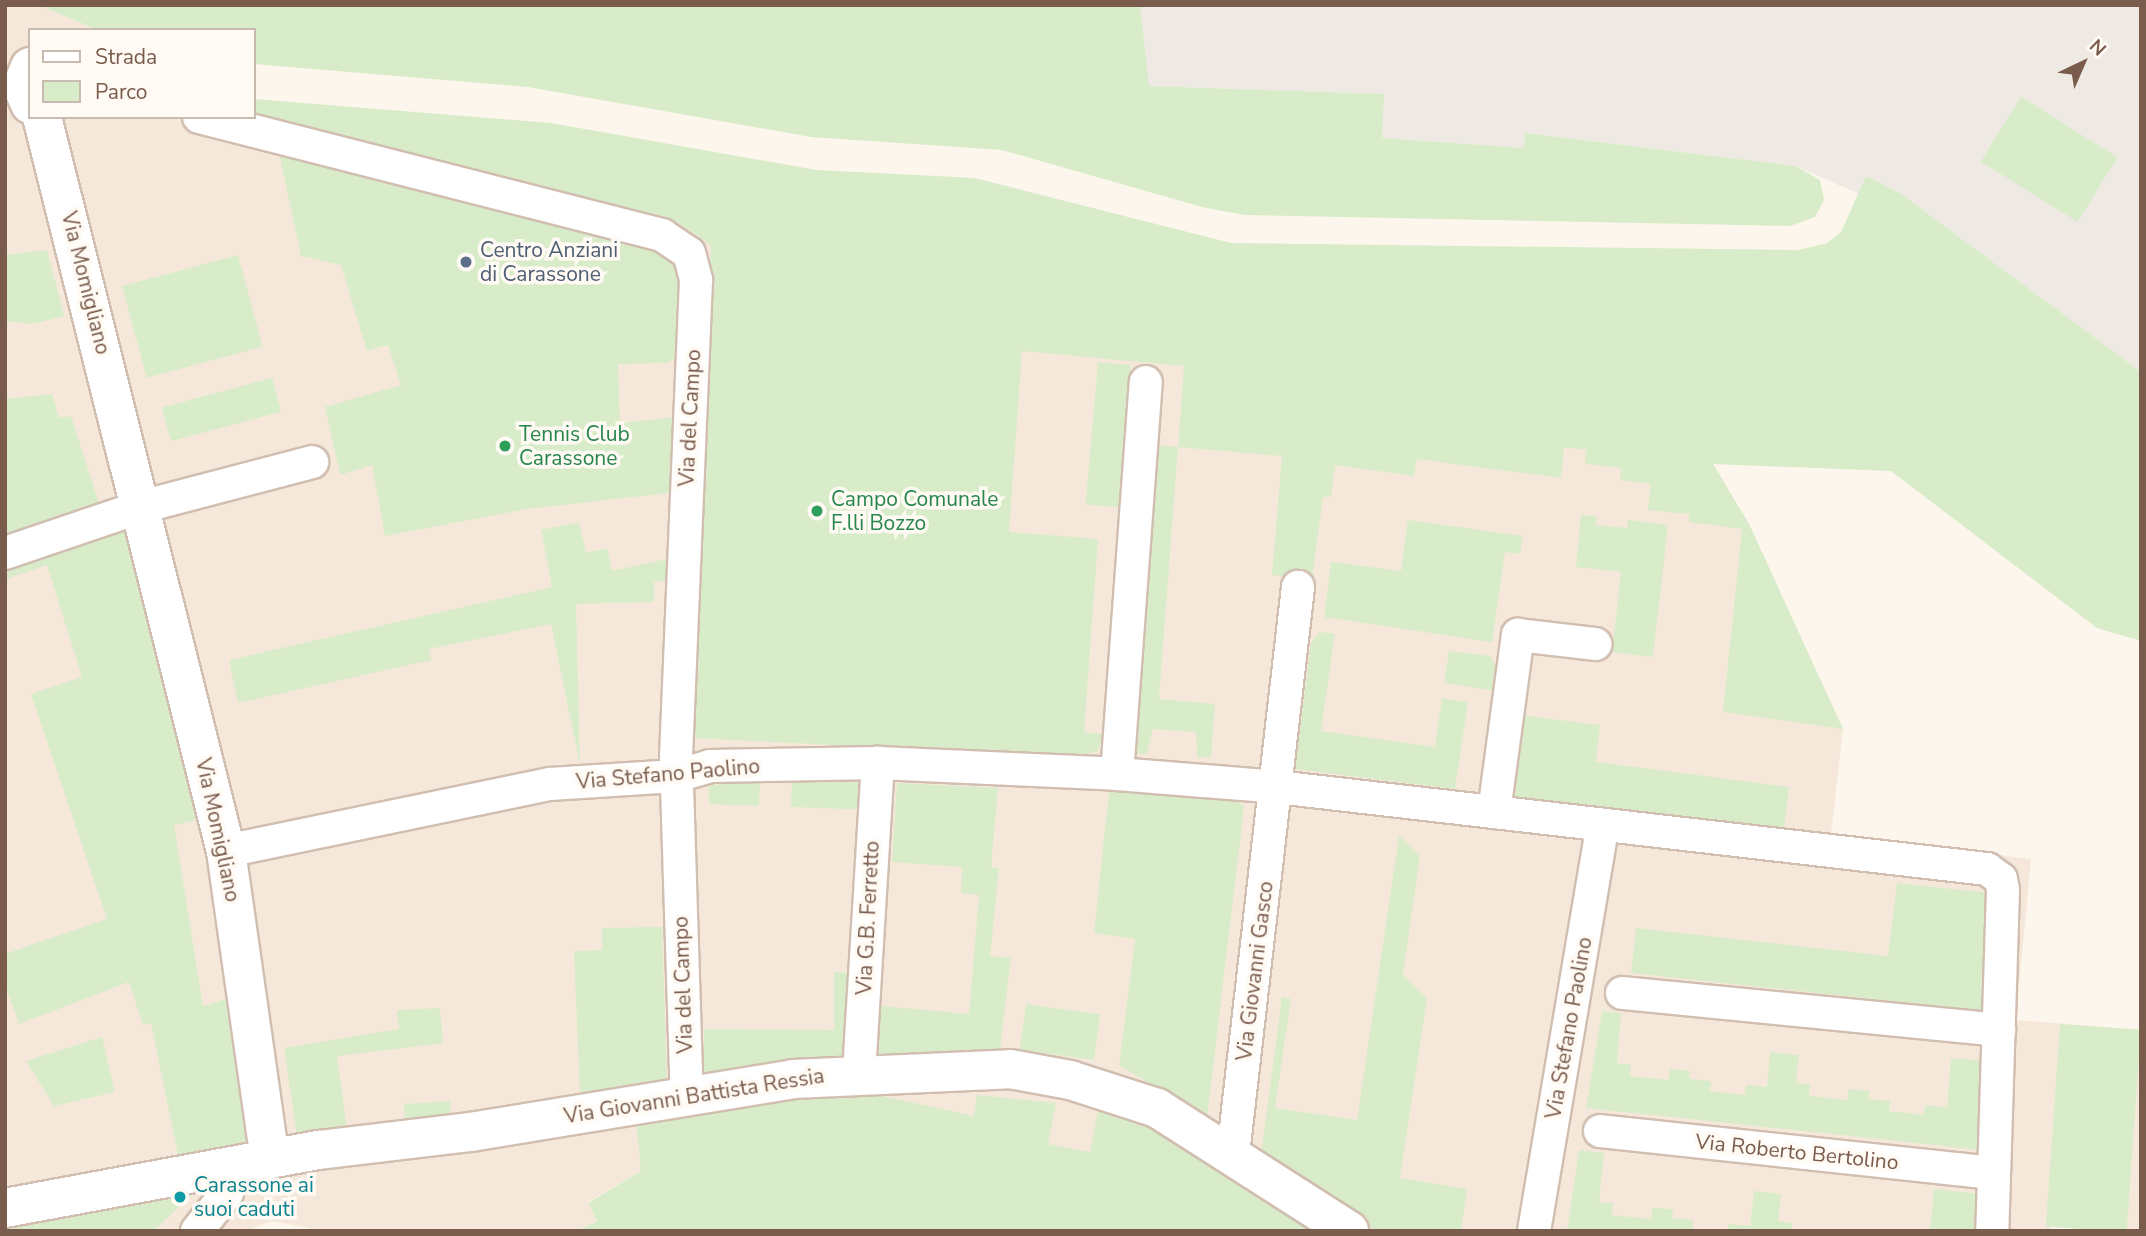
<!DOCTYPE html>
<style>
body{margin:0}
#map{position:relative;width:2146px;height:1236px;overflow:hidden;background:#fdf6ec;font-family:"Nunito Sans",sans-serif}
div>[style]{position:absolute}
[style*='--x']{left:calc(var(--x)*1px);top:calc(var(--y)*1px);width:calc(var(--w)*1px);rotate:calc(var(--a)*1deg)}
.residential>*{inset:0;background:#f5e8da}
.industrial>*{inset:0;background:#efe9e4}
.green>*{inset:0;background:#d8ecc9;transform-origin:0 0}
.roads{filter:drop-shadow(2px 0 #d1beb0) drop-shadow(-2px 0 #d1beb0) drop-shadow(0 2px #d1beb0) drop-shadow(0 -2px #d1beb0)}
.minor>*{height:32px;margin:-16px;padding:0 16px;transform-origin:16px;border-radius:16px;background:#fff}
.tertiary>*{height:38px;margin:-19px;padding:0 19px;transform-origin:19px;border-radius:19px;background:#fff}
.dots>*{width:19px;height:19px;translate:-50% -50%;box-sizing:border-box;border:4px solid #fffaf3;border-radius:50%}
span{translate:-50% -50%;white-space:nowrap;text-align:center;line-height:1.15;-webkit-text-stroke:7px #fffaf3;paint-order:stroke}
.service-label{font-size:21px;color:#4e5e75}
.left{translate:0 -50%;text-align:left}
.street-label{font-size:21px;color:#7a5c4d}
.leisure-label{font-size:21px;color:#27864d}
.culture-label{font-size:21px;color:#0d838f}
.frame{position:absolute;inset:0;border:7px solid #7a5c4d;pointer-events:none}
.legend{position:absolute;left:28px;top:28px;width:228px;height:91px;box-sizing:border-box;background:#fffaf3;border:2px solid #cabbb1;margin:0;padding:9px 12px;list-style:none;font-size:21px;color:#7a5c4d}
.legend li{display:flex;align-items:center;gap:14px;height:35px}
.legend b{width:35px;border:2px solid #cabbb1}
.north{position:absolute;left:2048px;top:28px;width:70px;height:70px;-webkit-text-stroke:5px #fffaf3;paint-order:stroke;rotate:44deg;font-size:19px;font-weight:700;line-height:28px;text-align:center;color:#7a5c4d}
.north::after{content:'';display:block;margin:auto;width:24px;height:32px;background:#7a5c4d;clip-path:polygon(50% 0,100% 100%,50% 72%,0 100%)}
</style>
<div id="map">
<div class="residential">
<div style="clip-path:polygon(5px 5px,38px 5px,98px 30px,30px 30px,30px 117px,254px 117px,254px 114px,679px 223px,712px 245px,1586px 449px,1713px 464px,1749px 524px,1843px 729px,1831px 834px,2031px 859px,2016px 1020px,2141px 1030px,2141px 1231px,2051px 1227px,2050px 1231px,1061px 1231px,641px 1171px,588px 1202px,597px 1221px,578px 1231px,324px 1231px,271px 1221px,247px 1231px,5px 1231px)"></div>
</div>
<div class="industrial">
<div style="clip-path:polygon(870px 5px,2141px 5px,2141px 372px,1900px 193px,1867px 177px,1859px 194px,1796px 166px,1526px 133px,1524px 148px,1382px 138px,1383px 94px,1149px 86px)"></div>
</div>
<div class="green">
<div style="clip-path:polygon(38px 5px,1140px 5px,1149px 86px,1384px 94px,1382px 138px,1524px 148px,1525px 133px,1796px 166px,1820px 180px,1824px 200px,1815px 217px,1790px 226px,1244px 215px,1202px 207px,1002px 150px,811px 137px,528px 87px,254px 64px,254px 30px,98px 30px)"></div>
<div style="left:2021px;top:97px;width:114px;height:76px;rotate:32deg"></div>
<div style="clip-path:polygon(254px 99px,551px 123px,817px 170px,975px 178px,1231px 243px,1798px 250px,1827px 243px,1841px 232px,1866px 176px,1900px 193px,2141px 372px,2141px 641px,2097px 628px,1891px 471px,1713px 464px,1749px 524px,1843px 729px,1723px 712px,1742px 529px,1689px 522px,1689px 514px,1648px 510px,1651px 484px,1620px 480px,1621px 468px,1585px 464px,1586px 449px,1564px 448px,1561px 478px,1417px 459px,1414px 476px,1335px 465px,1331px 497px,1323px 497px,1312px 579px,1272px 575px,1282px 456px,1178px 447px,1159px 699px,1215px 704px,1211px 758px,1197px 757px,1196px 732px,1153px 729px,1147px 754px,1134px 753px,1157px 445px,1178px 447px,1184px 366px,1022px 351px,1009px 532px,1098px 539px,1084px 732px,1103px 734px,1098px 751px,1082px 755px,981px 752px,689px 738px,711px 245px,679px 223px,254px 114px)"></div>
<div style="clip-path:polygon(278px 148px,663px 248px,682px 267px,676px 357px,668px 363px,618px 364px,620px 423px,677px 417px,677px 492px,527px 509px,385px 536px,372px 465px,340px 475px,325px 407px,401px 385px,388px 345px,367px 351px,341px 265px,301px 256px)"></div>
<div style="clip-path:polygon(47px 250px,64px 316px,33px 324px,5px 321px,5px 255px)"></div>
<div style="left:238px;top:255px;width:95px;height:120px;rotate:75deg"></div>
<div style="left:1098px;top:362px;width:33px;height:143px;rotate:5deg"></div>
<div style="left:272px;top:378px;width:35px;height:114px;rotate:75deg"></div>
<div style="clip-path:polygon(52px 394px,59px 418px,71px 416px,99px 503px,5px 537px,5px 399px)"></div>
<div style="clip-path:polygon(1581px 515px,1597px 516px,1596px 525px,1627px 528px,1628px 520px,1668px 525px,1653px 657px,1612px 652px,1621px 572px,1576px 567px)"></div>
<div style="clip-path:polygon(1408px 520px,1523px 536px,1520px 554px,1505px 552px,1492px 642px,1324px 617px,1331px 562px,1401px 571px)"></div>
<div style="clip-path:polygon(579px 522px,586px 553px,607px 548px,612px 571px,667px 559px,667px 580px,654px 582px,654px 602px,576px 604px,580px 765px,551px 624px,429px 649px,431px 660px,238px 703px,229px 660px,552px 587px,541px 530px)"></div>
<div style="clip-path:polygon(125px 531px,197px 820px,174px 825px,203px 1006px,226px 999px,248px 1148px,179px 1160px,151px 1023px,143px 1025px,129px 982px,19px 1024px,5px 984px,5px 954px,107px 919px,31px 694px,82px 677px,47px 565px,5px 579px,5px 572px)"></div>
<div style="clip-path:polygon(1320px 632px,1335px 634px,1321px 731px,1435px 747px,1442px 698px,1468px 702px,1455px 789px,1295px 769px,1311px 643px)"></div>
<div style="clip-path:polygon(1449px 651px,1490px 656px,1499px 673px,1496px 691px,1444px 683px)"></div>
<div style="clip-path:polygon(1521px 715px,1600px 725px,1596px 762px,1789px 787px,1784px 829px,1510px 796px)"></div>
<div style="clip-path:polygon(760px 779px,759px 806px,709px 804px,708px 786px)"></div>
<div style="left:792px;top:780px;width:70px;height:27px;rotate:2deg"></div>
<div style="clip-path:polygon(897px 783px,998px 788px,991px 867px,999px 868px,990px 956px,1011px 958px,1000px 1049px,877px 1055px,881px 1006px,969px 1014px,979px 895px,961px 893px,962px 867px,892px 862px)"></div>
<div style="clip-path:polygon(1109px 791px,1239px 801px,1244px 807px,1207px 1118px,1119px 1065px,1135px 939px,1094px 933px)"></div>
<div style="clip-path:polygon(1399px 836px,1420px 856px,1403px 974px,1427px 998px,1400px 1178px,1467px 1189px,1461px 1231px,1377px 1231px,1261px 1155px,1282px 997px,1291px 999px,1275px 1108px,1357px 1120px)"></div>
<div style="clip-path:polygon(1897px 883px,1990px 893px,1987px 1011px,1631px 973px,1636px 928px,1888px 956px)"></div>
<div style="clip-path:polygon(662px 927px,667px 1085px,580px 1097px,574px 951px,602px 950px,602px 928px)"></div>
<div style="clip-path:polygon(834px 972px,852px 973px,847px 1057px,704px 1078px,704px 1029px,834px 1030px)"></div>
<div style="left:1026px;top:1004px;width:75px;height:46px;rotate:8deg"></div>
<div style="clip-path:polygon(440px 1008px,443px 1043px,337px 1056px,347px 1130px,297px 1137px,284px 1048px,399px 1029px,397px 1010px)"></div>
<div style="clip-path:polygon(1602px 1011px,1621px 1013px,1617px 1063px,1631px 1065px,1630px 1076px,1668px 1080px,1670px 1069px,1690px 1071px,1689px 1079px,1711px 1081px,1710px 1091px,1745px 1095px,1746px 1085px,1767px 1087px,1770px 1052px,1799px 1055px,1796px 1083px,1810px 1084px,1809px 1096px,1847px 1100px,1849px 1089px,1869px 1091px,1869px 1099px,1890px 1101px,1889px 1111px,1924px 1115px,1925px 1105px,1947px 1107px,1951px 1058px,1987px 1061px,1982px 1150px,1586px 1108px)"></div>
<div style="left:2060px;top:1024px;width:81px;height:203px;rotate:4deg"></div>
<div style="clip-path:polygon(102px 1037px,115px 1092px,54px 1106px,26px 1061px)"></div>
<div style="clip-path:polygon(850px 1089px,974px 1116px,977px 1095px,1056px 1103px,1048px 1144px,1090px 1152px,1098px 1111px,1132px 1120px,1179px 1143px,1315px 1231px,578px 1231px,597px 1221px,588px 1203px,641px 1171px,636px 1119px)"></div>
<div style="clip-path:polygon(450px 1101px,451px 1117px,405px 1123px,404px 1104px)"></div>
<div style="clip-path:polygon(1579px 1150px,1604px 1153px,1599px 1202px,1613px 1203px,1612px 1215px,1651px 1219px,1652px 1208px,1673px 1209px,1672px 1218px,1693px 1220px,1693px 1230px,1699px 1231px,1567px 1231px)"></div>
<div style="clip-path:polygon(200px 1188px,153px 1231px,14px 1231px,8px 1224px)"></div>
<div style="left:1934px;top:1189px;width:46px;height:42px;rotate:6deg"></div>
<div style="clip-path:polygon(1754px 1191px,1781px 1194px,1778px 1221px,1792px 1223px,1792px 1231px,1728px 1231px,1729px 1224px,1750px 1226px)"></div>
</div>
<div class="roads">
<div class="minor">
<div style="--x:199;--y:117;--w:478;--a:14.3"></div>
<div style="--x:662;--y:235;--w:32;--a:34"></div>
<div style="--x:689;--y:253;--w:28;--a:75"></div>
<div style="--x:696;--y:280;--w:474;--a:92.4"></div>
<div style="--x:676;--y:754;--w:341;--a:88.2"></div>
<div style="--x:5;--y:553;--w:144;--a:-18.7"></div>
<div style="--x:141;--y:507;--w:177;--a:-14.7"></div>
<div style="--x:1117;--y:774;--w:393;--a:-85.8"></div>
<div style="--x:1494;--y:812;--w:179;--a:-82.3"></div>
<div style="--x:1518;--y:635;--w:78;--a:6.7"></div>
<div style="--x:226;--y:851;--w:331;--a:-11.7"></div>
<div style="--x:550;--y:784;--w:126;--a:-3.6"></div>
<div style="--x:676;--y:776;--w:35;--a:-16"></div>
<div style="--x:710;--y:766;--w:168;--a:-1"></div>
<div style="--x:878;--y:763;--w:239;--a:2.6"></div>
<div style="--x:1117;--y:774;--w:161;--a:4.6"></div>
<div style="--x:1277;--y:787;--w:715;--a:6.59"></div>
<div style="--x:1987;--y:869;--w:17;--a:36"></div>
<div style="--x:2001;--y:879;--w:11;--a:80"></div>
<div style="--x:2003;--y:890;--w:341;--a:91.8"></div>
<div style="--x:1622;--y:993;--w:379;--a:5.6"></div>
<div style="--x:859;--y:1073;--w:311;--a:-86.5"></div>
<div style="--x:1600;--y:1131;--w:396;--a:6.1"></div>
<div style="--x:1233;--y:1154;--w:571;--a:-83.46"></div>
<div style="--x:197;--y:1231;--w:48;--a:-51.7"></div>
<div style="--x:227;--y:1193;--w:28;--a:-80"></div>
<div style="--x:1534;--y:1231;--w:412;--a:-80.4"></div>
</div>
<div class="tertiary">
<div style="--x:30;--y:67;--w:21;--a:113"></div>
<div style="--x:22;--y:86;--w:20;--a:66"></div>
<div style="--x:42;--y:117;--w:757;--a:75.93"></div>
<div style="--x:226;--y:851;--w:311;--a:81.9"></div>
<div style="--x:5;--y:1208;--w:319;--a:-10.5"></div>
<div style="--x:319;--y:1150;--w:153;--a:-6.8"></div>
<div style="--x:471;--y:1132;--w:326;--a:-9.3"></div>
<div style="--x:793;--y:1079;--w:217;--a:-2.6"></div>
<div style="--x:1010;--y:1069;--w:61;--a:10.4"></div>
<div style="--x:1070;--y:1080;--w:91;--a:17.8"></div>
<div style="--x:1157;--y:1108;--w:228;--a:32.6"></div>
</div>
</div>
<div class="dots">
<div style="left:466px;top:262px;background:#5c6f8a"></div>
<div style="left:505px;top:446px;background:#2e9e5b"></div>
<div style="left:817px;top:511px;background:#2e9e5b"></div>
<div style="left:180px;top:1197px;background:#0f9aa8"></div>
</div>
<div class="service-label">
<span class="left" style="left:480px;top:262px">Centro Anziani<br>di Carassone</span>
</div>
<div class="street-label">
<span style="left:86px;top:283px;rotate:76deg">Via Momigliano</span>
<span style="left:690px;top:418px;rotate:-87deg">Via del Campo</span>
<span style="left:668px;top:774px;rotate:-5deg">Via Stefano Paolino</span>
<span style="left:218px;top:830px;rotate:78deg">Via Momigliano</span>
<span style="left:868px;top:918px;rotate:-87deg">Via G.B. Ferretto</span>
<span style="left:1255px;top:971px;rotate:-83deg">Via Giovanni Gasco</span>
<span style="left:683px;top:985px;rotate:-92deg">Via del Campo</span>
<span style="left:1569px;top:1028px;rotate:-80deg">Via Stefano Paolino</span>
<span style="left:694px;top:1096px;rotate:-9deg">Via Giovanni Battista Ressia</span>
<span style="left:1797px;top:1152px;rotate:6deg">Via Roberto Bertolino</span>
</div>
<div class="leisure-label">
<span class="left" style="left:519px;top:446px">Tennis Club<br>Carassone</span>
<span class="left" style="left:831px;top:511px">Campo Comunale<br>F.lli Bozzo</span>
</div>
<div class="culture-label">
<span class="left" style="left:194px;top:1197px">Carassone ai<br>suoi caduti</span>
</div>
<div class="frame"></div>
<ul class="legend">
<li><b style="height:9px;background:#fff"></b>Strada</li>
<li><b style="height:19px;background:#d8ecc9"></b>Parco</li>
</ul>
<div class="north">N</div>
</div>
